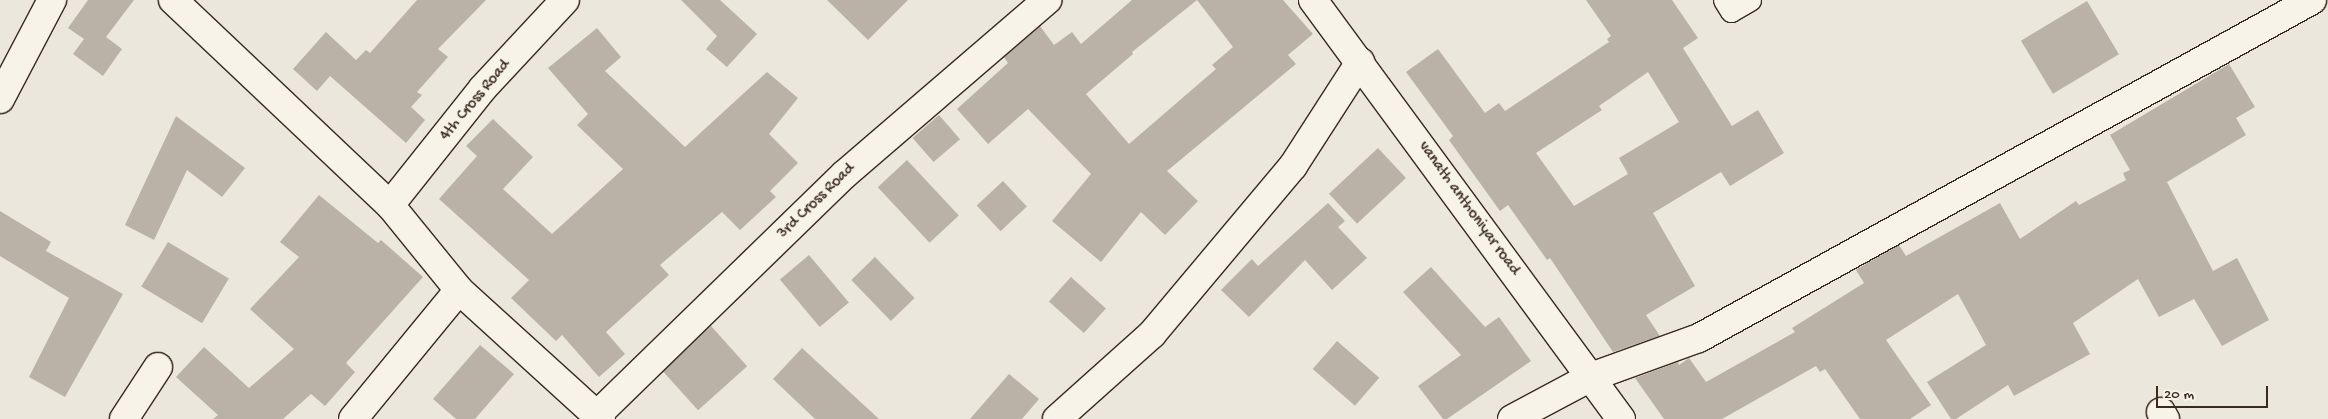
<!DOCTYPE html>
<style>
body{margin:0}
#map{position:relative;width:2328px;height:419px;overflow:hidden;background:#ece7dc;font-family:"Gochi Hand",sans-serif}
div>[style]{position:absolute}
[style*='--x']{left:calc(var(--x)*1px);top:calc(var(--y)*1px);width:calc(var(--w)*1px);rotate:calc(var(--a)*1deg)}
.building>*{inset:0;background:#bab2a7;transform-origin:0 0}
.roads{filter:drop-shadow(1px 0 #3b2a1e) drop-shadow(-1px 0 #3b2a1e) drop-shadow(0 1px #3b2a1e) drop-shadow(0 -1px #3b2a1e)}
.lane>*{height:21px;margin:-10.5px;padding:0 10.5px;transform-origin:10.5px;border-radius:10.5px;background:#f7f3e8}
.street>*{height:28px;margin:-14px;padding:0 14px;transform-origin:14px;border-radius:14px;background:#f7f3e8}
.secondary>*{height:28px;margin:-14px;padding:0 14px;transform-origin:14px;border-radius:14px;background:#f7f3e8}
span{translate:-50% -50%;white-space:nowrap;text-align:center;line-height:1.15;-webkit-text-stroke:4.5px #f7f3e8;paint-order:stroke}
.street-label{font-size:16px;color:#3b2a1e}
.scale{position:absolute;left:2156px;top:386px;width:112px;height:22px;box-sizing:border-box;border:2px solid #3b2a1e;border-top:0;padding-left:6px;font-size:15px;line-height:18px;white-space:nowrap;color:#3b2a1e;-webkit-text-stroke:4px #f7f3e8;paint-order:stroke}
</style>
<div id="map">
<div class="building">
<div style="clip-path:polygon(88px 0,134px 0,106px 37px,122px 49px,103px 76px,73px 54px,84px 39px,68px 28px)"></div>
<div style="clip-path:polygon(417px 0,486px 0,438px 49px,448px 57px,417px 92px,422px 95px,411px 107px,425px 120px,406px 143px,330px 76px,317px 91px,293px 69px,326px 32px,356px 60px,366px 50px,370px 53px)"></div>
<div style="clip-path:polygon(681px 0,720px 0,757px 34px,727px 67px,706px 49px,717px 36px)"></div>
<div style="clip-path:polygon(827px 0,908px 0,868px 40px)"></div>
<div style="clip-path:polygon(1132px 0,1197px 0,1132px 52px,1133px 54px,1086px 94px,1129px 144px,1216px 69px,1212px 65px,1233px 47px,1197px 0,1283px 0,1313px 34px,1288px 55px,1296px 64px,1167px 171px,1198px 201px,1165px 235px,1141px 212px,1101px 262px,1052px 221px,1091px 174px,1028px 109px,988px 144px,957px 109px,1008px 63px,1004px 57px,1040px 26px,1054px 45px,1072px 32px,1081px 44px)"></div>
<div style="clip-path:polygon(evenodd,1586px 0,1672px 0,1698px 38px,1683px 48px,1732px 126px,1758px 110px,1784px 153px,1730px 186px,1721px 172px,1653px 213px,1695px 286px,1646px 315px,1660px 336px,1613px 352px,1550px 258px,1547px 260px,1508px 205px,1500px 211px,1449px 140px,1453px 136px,1406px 72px,1438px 49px,1485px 113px,1499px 103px,1505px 111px,1609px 42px,1607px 39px,1611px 36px,1586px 0,1648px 72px,1679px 122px,1619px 158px,1628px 174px,1574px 206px,1536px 153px,1602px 110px,1599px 106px,1648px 72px)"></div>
<div style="left:2087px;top:1px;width:62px;height:77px;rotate:59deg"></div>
<div style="clip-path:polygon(597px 28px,621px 57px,605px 71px,685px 147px,767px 72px,798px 98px,769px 134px,798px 163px,770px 191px,776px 197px,740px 230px,722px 212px,660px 265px,669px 275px,606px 332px,625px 354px,599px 377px,562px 335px,556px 341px,511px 298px,529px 280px,439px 199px,477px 156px,466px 146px,493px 119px,533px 157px,503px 189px,552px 234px,623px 169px,577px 125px,588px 114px,548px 68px)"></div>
<div style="clip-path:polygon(2229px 64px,2255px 107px,2236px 118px,2246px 135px,2167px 182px,2213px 271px,2237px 258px,2269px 320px,2222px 346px,2194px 299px,2159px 317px,2138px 279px,2073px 323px,2090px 354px,2014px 396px,2008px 385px,1956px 419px,1951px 419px,1927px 382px,1986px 345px,1958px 294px,1886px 340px,1931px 405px,1910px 419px,1860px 419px,1825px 369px,1820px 372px,1816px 366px,1722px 419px,1664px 419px,1635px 378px,1678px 362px,1679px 365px,1689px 358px,1706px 382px,1795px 332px,1792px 328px,1864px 283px,1856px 270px,1864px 265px,1899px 245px,1906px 256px,2000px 203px,2020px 239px,2076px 201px,2079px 205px,2126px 180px,2123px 173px,2130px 170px,2110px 135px)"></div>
<div style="left:939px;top:115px;width:32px;height:35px;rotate:49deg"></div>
<div style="clip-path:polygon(176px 116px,245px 168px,222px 197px,187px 170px,154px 240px,125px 225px)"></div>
<div style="left:1378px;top:148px;width:41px;height:67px;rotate:47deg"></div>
<div style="left:907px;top:160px;width:76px;height:40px;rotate:47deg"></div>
<div style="left:1003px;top:181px;width:35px;height:36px;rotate:47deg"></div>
<div style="clip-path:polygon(319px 195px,378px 243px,381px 240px,423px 277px,346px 363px,355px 372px,325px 406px,311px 394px,283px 419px,213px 419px,218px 415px,176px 377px,204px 347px,249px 388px,294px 349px,250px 309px,299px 257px,280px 242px)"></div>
<div style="clip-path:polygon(1328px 203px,1345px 221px,1338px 227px,1367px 258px,1332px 290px,1305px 260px,1249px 317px,1221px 290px,1252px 259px,1258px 266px)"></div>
<div style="clip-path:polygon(0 211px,51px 242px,46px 251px,123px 294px,65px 397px,29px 377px,69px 298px,0 256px)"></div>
<div style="left:168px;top:242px;width:71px;height:52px;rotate:31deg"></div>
<div style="left:809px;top:255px;width:62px;height:38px;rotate:50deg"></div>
<div style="left:875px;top:257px;width:57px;height:33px;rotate:46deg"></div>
<div style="clip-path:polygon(1431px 267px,1485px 327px,1499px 317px,1531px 361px,1447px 419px,1443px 419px,1418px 386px,1461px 355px,1403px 292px)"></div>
<div style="left:1071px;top:277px;width:47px;height:33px;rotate:42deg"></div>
<div style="left:711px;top:326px;width:54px;height:66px;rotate:48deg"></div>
<div style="left:1337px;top:341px;width:56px;height:37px;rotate:41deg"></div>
<div style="clip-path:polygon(480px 345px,514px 374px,475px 419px,456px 419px,433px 399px)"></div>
<div style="clip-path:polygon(802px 348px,879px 419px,815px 419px,773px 379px)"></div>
<div style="clip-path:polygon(1009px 374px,1039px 399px,1022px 419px,970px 419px)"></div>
</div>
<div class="roads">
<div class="lane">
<div style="--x:1724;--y:0;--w:13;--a:58"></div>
<div style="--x:1731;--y:11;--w:22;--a:-30"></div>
</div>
<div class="street">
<div style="--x:173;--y:0;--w:299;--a:43.4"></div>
<div style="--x:390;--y:205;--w:109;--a:50.9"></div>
<div style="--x:459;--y:290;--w:192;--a:42.3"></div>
<div style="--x:0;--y:99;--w:112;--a:-62.3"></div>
<div style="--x:390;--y:205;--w:149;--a:-51.5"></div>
<div style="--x:483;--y:88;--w:120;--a:-47"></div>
<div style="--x:2161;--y:412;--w:8;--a:60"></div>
<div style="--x:597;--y:415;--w:346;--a:-44.2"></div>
<div style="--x:845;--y:174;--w:267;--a:-40.7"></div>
<div style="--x:124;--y:419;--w:62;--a:-56.8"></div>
<div style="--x:353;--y:419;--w:167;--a:-50.6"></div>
<div style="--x:1057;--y:419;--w:127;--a:-41.8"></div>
<div style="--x:1152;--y:334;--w:219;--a:-50"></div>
<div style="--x:1293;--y:166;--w:124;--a:-57.2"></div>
<div style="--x:1512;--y:419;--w:89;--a:-28"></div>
<div style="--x:1591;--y:377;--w:115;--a:-19.9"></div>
<div style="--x:1699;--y:338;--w:700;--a:-28.87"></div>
</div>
<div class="secondary">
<div style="--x:1313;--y:0;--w:520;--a:53.68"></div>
</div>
</div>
<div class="street-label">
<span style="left:476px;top:101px;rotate:-50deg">4th Cross Road</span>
<span style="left:817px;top:202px;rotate:-44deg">3rd Cross Road</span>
<span style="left:1468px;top:209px;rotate:54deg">vanath anthoniyar road</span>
</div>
<div class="scale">20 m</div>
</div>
